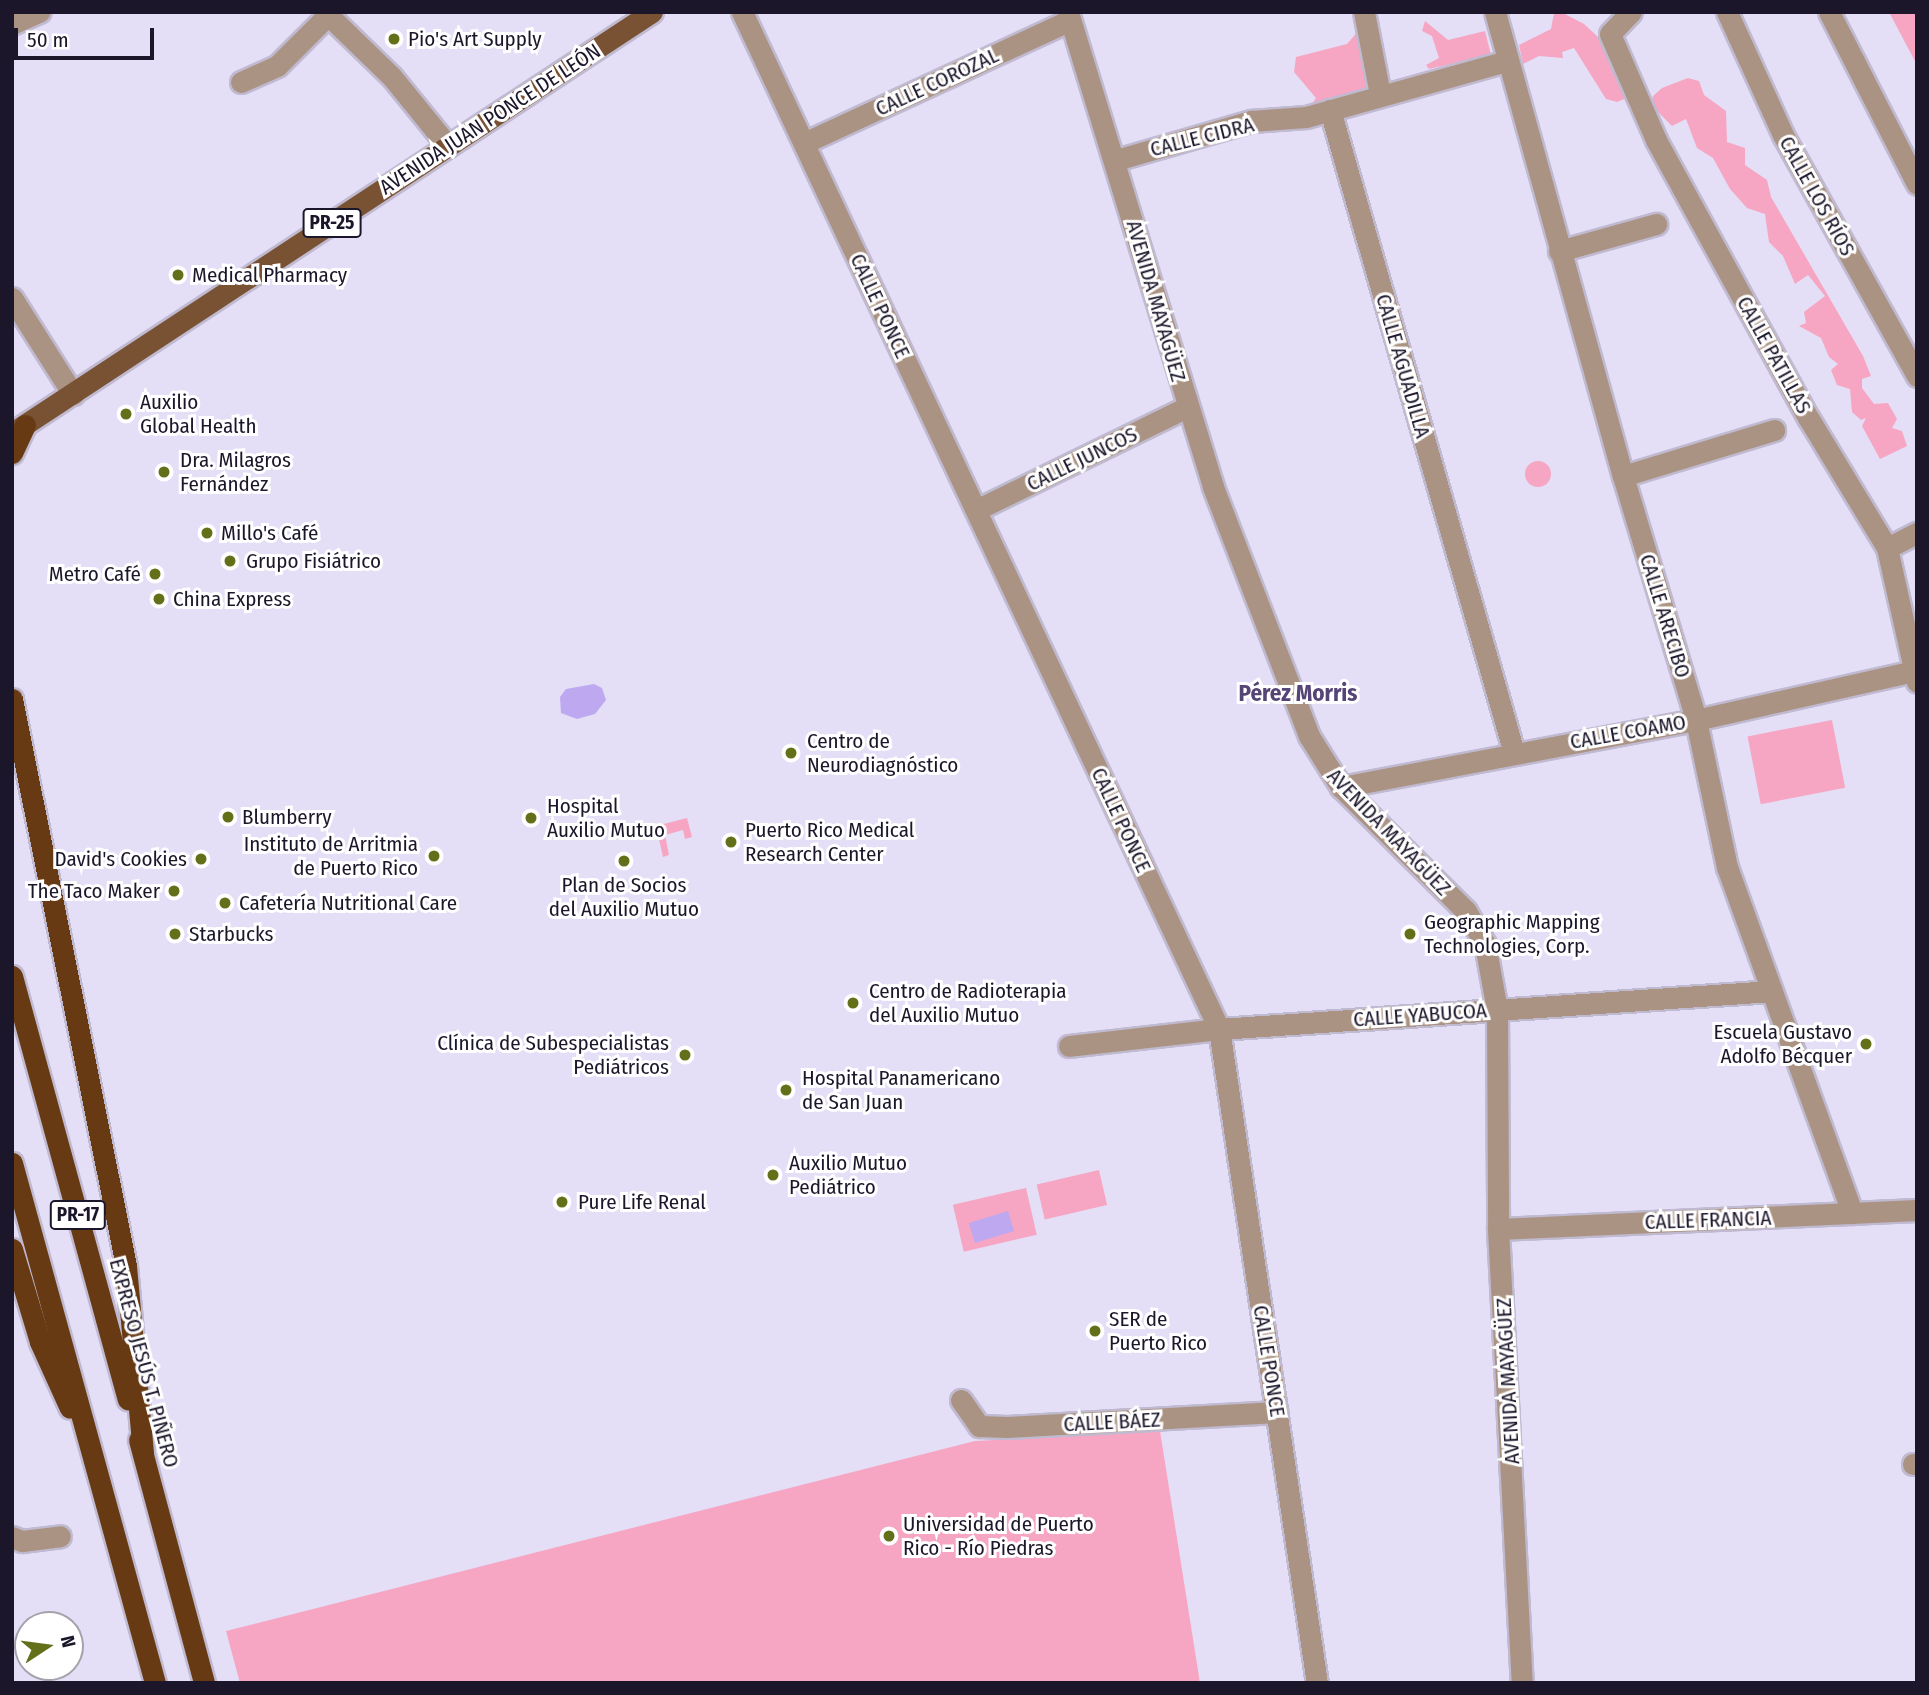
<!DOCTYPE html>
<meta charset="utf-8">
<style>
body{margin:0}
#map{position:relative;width:1929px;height:1695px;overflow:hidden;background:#e4def6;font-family:"Fira Sans Condensed",sans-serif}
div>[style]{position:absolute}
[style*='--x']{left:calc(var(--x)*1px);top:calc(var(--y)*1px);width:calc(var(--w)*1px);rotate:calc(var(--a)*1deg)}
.green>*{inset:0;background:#f6a6c2;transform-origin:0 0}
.round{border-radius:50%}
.water>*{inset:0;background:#bea9f1;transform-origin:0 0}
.roads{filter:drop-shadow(2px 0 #c0bad1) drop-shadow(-2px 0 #c0bad1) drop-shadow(0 2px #c0bad1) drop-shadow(0 -2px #c0bad1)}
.minor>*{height:21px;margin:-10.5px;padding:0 10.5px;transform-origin:10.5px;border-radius:10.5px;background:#ab9383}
.major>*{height:21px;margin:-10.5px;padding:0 10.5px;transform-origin:10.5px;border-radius:10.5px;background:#795234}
.highway>*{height:21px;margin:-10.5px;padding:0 10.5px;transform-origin:10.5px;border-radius:10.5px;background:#673a14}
.dots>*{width:19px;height:19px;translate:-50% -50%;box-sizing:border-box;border:4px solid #fff;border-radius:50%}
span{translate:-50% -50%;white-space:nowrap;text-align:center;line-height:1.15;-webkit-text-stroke:6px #fff;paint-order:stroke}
.shield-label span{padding:2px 5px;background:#fff;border:2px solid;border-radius:5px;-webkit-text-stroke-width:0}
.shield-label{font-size:19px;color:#1c162a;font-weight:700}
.poi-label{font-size:21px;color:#1c162a}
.left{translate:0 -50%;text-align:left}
.right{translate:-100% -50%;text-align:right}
.street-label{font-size:21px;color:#1c162a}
.neighbourhood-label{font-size:23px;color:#544576;font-weight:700}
.frame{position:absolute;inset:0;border:14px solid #1c162a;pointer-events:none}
.north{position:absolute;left:14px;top:1611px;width:70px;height:70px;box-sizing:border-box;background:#fff;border:2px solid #a4a2aa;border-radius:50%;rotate:77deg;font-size:19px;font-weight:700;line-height:28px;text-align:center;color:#1c162a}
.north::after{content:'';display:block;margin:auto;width:24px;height:32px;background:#647019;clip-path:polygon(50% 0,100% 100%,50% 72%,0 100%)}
.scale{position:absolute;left:14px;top:28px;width:140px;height:32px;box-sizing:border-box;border:4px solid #1c162a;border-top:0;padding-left:9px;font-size:21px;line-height:24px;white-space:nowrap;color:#1c162a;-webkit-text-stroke:5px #fff;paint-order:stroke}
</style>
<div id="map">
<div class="green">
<div style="clip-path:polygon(1561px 12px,1584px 24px,1610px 48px,1627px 98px,1617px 102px,1606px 99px,1574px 48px,1562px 52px,1563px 58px,1539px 56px,1523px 64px,1519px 45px,1551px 29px,1554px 13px)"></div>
<div style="clip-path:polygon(1889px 12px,1917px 12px,1917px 65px)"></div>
<div style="clip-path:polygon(1425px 21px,1448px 40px,1485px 31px,1491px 55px,1429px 69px,1426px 65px,1439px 58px,1432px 36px,1422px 31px)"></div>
<div style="clip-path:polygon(1360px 29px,1384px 86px,1311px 105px,1316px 98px,1294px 72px,1296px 57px,1347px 44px)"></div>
<div style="clip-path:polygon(1688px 78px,1699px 81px,1704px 95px,1726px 111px,1727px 142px,1745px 148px,1745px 165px,1767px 180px,1771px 197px,1863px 356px,1871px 376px,1862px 379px,1862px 388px,1874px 404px,1888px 403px,1897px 419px,1892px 428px,1902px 431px,1907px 446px,1880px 459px,1862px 426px,1866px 418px,1861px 420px,1852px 412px,1850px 389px,1837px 385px,1831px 370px,1838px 364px,1829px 357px,1821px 338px,1799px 326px,1806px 323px,1804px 312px,1825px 296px,1808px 275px,1795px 284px,1783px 256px,1769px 242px,1765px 214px,1747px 208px,1730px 189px,1713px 158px,1697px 148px,1686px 119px,1672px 126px,1652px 106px,1653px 96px,1662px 88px)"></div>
<div class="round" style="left:1525px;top:461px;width:26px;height:26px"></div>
<div style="left:1832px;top:720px;width:69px;height:86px;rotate:79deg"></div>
<div style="clip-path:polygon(687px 818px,692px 837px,685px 839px,683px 830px,665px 835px,669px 855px,663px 857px,656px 826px)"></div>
<div style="left:1099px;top:1170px;width:36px;height:64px;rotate:77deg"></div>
<div style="left:1026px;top:1188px;width:48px;height:75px;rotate:77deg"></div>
<div style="clip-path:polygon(1160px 1431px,1200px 1683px,240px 1683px,226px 1631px,975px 1441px)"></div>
</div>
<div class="water">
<div style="clip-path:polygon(594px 684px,602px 688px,606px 700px,595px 714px,577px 719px,561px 713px,560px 697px,566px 689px)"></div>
<div style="left:1008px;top:1211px;width:21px;height:41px;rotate:73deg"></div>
</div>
<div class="roads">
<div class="minor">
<div style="--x:325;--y:12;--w:93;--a:44.1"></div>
<div style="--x:392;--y:77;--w:89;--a:50.9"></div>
<div style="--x:742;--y:12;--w:1123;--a:64.87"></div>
<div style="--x:1219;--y:1029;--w:661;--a:81.48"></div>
<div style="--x:1068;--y:12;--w:497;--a:73"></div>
<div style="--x:1213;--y:487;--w:267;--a:68.9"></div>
<div style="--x:1309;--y:736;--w:60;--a:57.9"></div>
<div style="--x:1341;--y:787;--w:176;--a:44.8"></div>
<div style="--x:1466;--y:911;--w:38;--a:60"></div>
<div style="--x:1485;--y:944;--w:67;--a:79.7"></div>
<div style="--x:1497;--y:1010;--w:219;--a:89.7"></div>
<div style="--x:1498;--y:1229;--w:455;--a:87"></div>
<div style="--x:1364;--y:12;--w:84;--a:79"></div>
<div style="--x:1495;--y:12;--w:481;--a:74.6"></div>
<div style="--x:1623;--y:476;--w:255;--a:73.3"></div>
<div style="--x:1696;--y:720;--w:150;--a:78.1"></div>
<div style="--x:1727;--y:867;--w:368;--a:70.1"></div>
<div style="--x:1631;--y:12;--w:30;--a:134"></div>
<div style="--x:1610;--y:34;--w:116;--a:66.5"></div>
<div style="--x:1656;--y:140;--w:318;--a:61.3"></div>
<div style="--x:1809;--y:419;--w:151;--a:58.8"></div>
<div style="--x:1887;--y:548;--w:137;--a:77.4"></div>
<div style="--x:1727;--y:12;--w:135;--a:65.5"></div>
<div style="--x:1783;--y:135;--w:276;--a:60.9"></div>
<div style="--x:1829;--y:12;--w:193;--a:62.9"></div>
<div style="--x:12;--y:24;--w:30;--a:-24"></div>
<div style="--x:241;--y:82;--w:39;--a:-24"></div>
<div style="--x:277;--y:66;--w:72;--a:-45"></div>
<div style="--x:1330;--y:110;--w:669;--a:74.03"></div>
<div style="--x:804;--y:143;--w:293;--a:-24.8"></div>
<div style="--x:1116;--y:160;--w:141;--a:-16.1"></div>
<div style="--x:1251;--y:121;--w:55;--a:-4.2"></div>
<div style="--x:1306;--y:117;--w:208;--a:-15.6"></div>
<div style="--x:1559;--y:251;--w:101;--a:-15.6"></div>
<div style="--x:12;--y:298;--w:114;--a:57.6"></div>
<div style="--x:1623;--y:476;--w:158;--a:-16.9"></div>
<div style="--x:976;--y:510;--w:235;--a:-26"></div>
<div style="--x:1887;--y:548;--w:34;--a:-27"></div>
<div style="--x:1341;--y:787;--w:361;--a:-10.7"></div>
<div style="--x:1696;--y:720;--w:222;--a:-12.7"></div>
<div style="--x:1069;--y:1046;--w:151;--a:-6.5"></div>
<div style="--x:1219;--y:1029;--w:554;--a:-3.93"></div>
<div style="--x:1498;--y:1229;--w:419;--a:-2.6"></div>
<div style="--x:961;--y:1400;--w:32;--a:55"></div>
<div style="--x:979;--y:1426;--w:28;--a:2"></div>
<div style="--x:1007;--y:1427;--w:270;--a:-3.2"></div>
<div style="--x:1913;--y:1464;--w:4;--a:0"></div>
<div style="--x:12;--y:1537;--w:11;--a:22"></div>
<div style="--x:22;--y:1541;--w:38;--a:-7"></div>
</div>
<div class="major">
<div style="--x:12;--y:433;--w:766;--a:-33.34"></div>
</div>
<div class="highway">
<div style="--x:12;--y:453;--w:31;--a:-65"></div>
<div style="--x:12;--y:699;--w:578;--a:78.63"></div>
<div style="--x:126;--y:1266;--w:189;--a:84.8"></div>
<div style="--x:12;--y:976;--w:439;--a:74.7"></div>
<div style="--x:12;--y:1163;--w:539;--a:74.62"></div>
<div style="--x:12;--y:1249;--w:97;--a:73.2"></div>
<div style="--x:40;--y:1342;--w:72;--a:65.6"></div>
<div style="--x:139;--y:1440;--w:252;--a:75"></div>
</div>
</div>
<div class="dots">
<div style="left:394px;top:39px;background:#647019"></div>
<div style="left:178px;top:275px;background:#647019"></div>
<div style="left:126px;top:414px;background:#647019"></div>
<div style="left:164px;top:472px;background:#647019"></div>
<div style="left:207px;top:533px;background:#647019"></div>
<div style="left:230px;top:561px;background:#647019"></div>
<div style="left:155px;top:574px;background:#647019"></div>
<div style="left:159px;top:599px;background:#647019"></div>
<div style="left:791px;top:753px;background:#647019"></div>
<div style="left:228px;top:817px;background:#647019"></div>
<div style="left:531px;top:818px;background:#647019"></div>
<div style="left:731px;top:842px;background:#647019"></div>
<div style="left:434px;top:856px;background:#647019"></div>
<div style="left:201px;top:859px;background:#647019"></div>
<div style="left:624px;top:861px;background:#647019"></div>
<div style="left:174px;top:891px;background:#647019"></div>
<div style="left:225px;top:903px;background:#647019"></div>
<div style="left:175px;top:934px;background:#647019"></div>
<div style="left:1410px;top:934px;background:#647019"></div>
<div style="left:853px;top:1003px;background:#647019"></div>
<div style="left:1866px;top:1044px;background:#647019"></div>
<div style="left:685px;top:1055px;background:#647019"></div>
<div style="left:786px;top:1090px;background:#647019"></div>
<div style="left:773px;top:1175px;background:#647019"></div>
<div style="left:562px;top:1202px;background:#647019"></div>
<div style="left:1095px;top:1331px;background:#647019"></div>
<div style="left:889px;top:1536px;background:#647019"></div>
</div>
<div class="shield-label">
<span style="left:332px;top:223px">PR-25</span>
<span style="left:78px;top:1215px">PR-17</span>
</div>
<div class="poi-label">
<span class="left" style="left:408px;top:39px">Pio's Art Supply</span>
<span class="left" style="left:192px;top:275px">Medical Pharmacy</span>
<span class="left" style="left:140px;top:414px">Auxilio<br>Global Health</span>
<span class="left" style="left:180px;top:472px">Dra. Milagros<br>Fernández</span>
<span class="left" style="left:221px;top:533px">Millo's Café</span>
<span class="left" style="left:246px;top:561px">Grupo Fisiátrico</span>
<span class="right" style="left:141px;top:574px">Metro Café</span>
<span class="left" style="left:173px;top:599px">China Express</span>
<span class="left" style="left:807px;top:753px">Centro de<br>Neurodiagnóstico</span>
<span class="left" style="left:547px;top:818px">Hospital<br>Auxilio Mutuo</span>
<span class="left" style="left:242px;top:817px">Blumberry</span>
<span class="left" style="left:745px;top:842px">Puerto Rico Medical<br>Research Center</span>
<span class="right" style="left:418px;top:856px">Instituto de Arritmia<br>de Puerto Rico</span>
<span class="right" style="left:187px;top:859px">David's Cookies</span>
<span style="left:624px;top:897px">Plan de Socios<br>del Auxilio Mutuo</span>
<span class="right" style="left:160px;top:891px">The Taco Maker</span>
<span class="left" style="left:239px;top:903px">Cafetería Nutritional Care</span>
<span class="left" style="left:1424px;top:934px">Geographic Mapping<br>Technologies, Corp.</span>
<span class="left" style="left:189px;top:934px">Starbucks</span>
<span class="left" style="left:869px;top:1003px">Centro de Radioterapia<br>del Auxilio Mutuo</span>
<span class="right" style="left:1852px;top:1044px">Escuela Gustavo<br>Adolfo Bécquer</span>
<span class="right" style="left:669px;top:1055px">Clínica de Subespecialistas<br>Pediátricos</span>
<span class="left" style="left:802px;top:1090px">Hospital Panamericano<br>de San Juan</span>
<span class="left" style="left:789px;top:1175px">Auxilio Mutuo<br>Pediátrico</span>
<span class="left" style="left:578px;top:1202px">Pure Life Renal</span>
<span class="left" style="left:1109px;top:1331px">SER de<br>Puerto Rico</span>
<span class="left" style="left:903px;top:1536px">Universidad de Puerto<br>Rico - Río Piedras</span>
</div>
<div class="street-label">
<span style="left:937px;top:82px;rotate:-25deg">CALLE COROZAL</span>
<span style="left:490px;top:119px;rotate:-33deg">AVENIDA JUAN PONCE DE LEÓN</span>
<span style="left:1202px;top:137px;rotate:-14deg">CALLE CIDRA</span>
<span style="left:1817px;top:196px;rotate:61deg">CALLE LOS RÍOS</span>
<span style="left:1156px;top:301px;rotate:74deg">AVENIDA MAYAGÜEZ</span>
<span style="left:880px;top:306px;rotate:65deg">CALLE PONCE</span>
<span style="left:1774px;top:355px;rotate:61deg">CALLE PATILLAS</span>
<span style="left:1403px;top:366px;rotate:74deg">CALLE AGUADILLA</span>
<span style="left:1082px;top:459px;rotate:-26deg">CALLE JUNCOS</span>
<span style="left:1665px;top:616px;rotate:73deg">CALLE ARECIBO</span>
<span style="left:1628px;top:732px;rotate:-10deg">CALLE COAMO</span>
<span style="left:1121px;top:820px;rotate:65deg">CALLE PONCE</span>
<span style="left:1389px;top:832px;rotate:46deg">AVENIDA MAYAGÜEZ</span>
<span style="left:1420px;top:1015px;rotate:-4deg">CALLE YABUCOA</span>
<span style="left:1708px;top:1220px;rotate:-2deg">CALLE FRANCIA</span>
<span style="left:1269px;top:1361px;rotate:81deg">CALLE PONCE</span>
<span style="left:144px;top:1363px;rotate:75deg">EXPRESO JESÚS T. PIÑERO</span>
<span style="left:1508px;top:1381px;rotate:-93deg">AVENIDA MAYAGÜEZ</span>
<span style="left:1112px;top:1422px;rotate:-3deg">CALLE BÁEZ</span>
</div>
<div class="neighbourhood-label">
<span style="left:1298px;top:693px">Pérez Morris</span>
</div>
<div class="frame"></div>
<div class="north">N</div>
<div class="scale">50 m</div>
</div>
